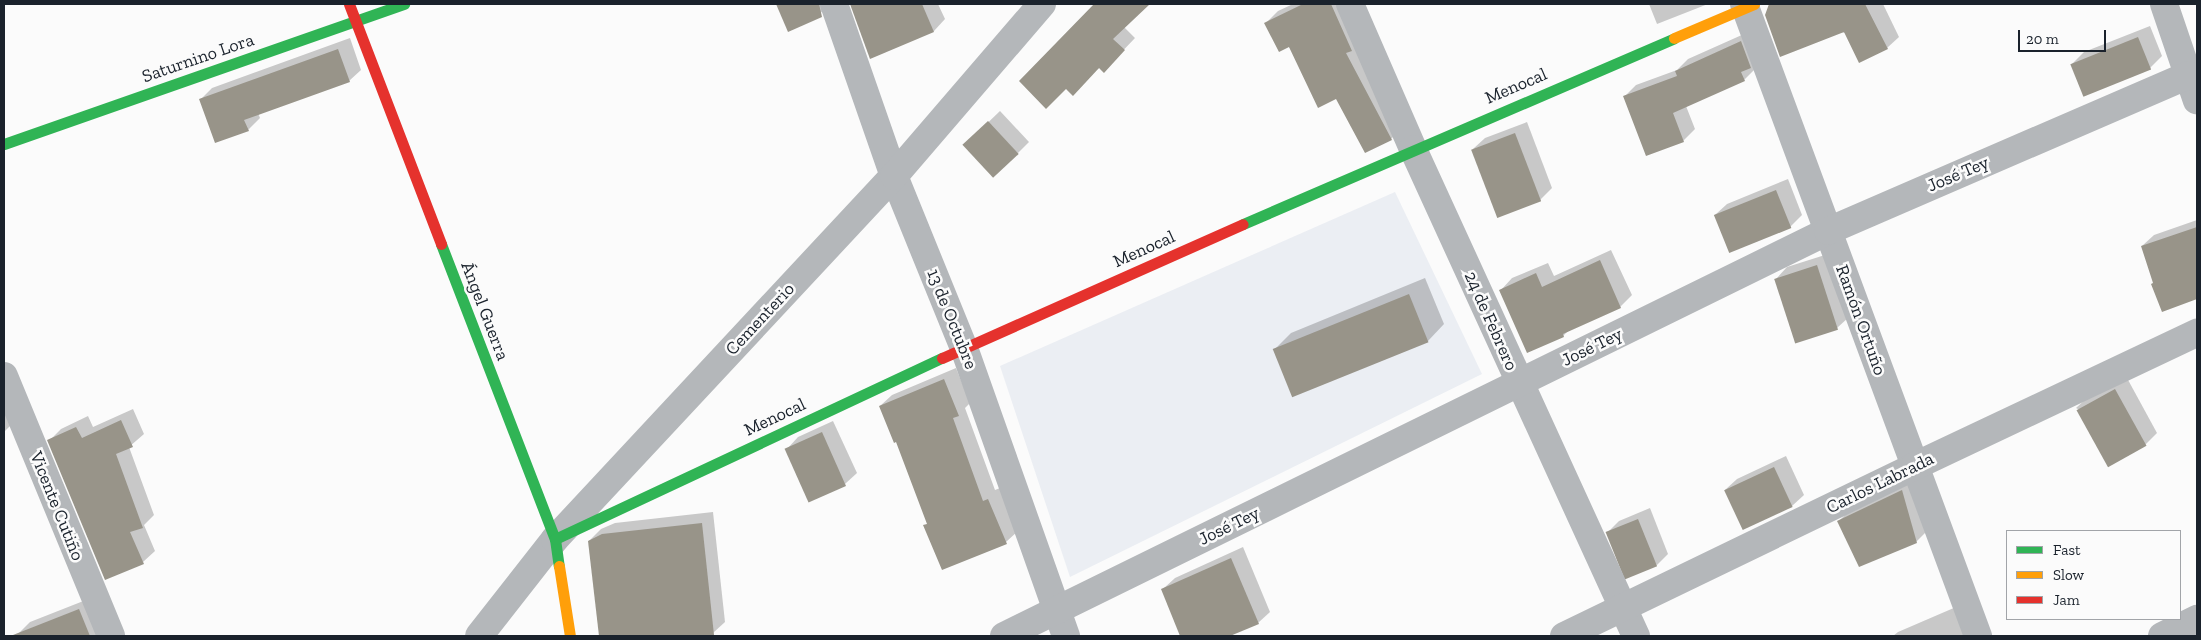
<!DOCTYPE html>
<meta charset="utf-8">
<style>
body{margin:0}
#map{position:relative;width:2201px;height:640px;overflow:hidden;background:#fbfbfb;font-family:"Zilla Slab",serif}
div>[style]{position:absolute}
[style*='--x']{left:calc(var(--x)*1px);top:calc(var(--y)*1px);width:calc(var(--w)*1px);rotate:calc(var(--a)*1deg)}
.built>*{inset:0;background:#ebeef3}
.shadow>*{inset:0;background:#0003}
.building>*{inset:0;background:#989489;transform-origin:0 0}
.street>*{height:28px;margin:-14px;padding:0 14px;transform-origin:14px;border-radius:14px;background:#b4b7ba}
.fast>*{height:11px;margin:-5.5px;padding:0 5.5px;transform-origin:5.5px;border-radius:5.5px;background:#30b455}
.slow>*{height:11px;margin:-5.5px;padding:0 5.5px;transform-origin:5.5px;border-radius:5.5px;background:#ff9f0a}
.jam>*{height:11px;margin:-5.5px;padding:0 5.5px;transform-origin:5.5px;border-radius:5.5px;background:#e5322d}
span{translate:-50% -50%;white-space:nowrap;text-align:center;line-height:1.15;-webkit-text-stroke:5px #fbfbfb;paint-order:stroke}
.street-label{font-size:18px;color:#1a222c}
.frame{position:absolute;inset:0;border:5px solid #1a222c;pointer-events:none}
.legend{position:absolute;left:2006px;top:530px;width:175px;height:90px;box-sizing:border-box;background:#fbfbfb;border:1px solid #a1a4a8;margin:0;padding:6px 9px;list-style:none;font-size:15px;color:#1a222c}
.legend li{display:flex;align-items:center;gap:10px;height:25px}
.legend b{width:25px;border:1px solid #a1a4a8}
.scale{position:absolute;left:2018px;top:30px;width:88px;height:22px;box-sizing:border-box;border:2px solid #1a222c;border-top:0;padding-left:6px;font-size:15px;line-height:18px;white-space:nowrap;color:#1a222c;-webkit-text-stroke:4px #fbfbfb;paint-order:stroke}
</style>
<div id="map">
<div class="built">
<div style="clip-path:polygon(1395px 192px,1482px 374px,1070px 577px,1000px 366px)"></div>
</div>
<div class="shadow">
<div style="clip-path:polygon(777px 4px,824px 4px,826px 8px,814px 19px,789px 31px)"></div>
<div style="clip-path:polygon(851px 4px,938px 4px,945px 19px,934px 31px,871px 58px)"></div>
<div style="clip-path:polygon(1095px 4px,1148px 4px,1124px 27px,1135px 38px,1115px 59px,1066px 87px,1020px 81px)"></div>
<div style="clip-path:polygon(1293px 4px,1347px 4px,1403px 127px,1391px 139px,1337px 97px,1266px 23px,1278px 11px)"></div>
<div style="clip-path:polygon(1649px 4px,1708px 4px,1657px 24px)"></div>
<div style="clip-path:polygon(1794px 4px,1883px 4px,1899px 37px,1887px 48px,1780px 10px)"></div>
<div style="clip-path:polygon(2150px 26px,2162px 56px,2150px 68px,2072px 64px,2084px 52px)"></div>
<div style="clip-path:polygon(1753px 30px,1756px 68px,1744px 80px,1686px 106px,1695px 129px,1683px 141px,1624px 97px,1636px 85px,1677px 70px,1688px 59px)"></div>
<div style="clip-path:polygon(350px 38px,361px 70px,349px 81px,258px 113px,260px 118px,248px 130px,200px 100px,212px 88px)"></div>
<div style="clip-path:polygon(1000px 111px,1029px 142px,1018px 153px,976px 134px)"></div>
<div style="clip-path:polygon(1527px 122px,1552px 188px,1540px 200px,1473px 149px,1485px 138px)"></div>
<div style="clip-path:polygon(1788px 179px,1802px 215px,1790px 227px,1715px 215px,1727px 204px)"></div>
<div style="clip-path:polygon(2197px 220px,2197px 297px,2163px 311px,2142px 246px,2154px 235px)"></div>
<div style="clip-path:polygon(1611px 250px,1632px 295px,1620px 307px,1570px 329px,1563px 336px,1501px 290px,1512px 278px,1548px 263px,1554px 276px)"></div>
<div style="clip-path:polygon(1828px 254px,1849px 317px,1837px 328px,1776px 279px,1787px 267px)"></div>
<div style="clip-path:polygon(1425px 278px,1444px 324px,1428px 341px,1293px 396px,1274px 350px,1291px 333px)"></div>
<div style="clip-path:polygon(956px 368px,970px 403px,965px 408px,995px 490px,1000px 488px,1018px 531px,1006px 542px,925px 526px,928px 523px,897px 440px,880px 406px,892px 395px)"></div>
<div style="clip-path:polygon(2127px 378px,2157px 433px,2145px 445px,2076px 408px,2088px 397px)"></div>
<div style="clip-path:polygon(4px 402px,12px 424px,4px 432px)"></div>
<div style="clip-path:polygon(133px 409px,144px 434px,129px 447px,154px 515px,144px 525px,155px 551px,143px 562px,49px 441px,61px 429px,88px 416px,93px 427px)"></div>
<div style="clip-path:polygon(833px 421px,857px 473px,845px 484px,787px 449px,798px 437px)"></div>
<div style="clip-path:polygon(1786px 456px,1804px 495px,1792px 506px,1725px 490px,1737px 479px)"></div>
<div style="clip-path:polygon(1914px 479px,1928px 530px,1916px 542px,1838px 522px,1850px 510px)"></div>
<div style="clip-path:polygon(1650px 508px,1668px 554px,1657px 565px,1607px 533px,1619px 521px)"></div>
<div style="clip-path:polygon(713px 512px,725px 622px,713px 633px,688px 636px,600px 636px,589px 541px,601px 529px,615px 523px)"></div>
<div style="clip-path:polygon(1243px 547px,1270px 612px,1258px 623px,1227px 636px,1182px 636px,1163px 589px,1175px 578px)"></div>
<div style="clip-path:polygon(91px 598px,102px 636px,19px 636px,18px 634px,30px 622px)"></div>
<div style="clip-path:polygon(1956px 607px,1969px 636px,1893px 636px,1898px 632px)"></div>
</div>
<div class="building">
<div style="clip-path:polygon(776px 4px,819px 4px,822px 17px,788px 32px)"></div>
<div style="clip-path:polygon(850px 4px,922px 4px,934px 32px,870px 59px)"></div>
<div style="clip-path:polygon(1094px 4px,1150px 4px,1113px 39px,1125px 50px,1104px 73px,1099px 68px,1073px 96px,1066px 89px,1046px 109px,1019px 81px)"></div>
<div style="clip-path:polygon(1303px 4px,1331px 4px,1352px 51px,1346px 53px,1392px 140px,1365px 153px,1336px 99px,1318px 108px,1289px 47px,1279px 52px,1264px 23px)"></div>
<div style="clip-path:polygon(1769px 4px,1865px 4px,1888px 49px,1859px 63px,1844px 32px,1780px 57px,1765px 15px)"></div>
<div style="left:2138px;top:37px;width:35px;height:73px;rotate:68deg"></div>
<div style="clip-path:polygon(1741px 41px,1751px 68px,1741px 72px,1745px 81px,1673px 113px,1684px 142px,1646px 156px,1623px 96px,1677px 76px,1675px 71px)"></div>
<div style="clip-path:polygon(338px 49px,350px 82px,244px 120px,249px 131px,215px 143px,199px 99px)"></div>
<div style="left:988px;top:121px;width:45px;height:35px;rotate:47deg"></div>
<div style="left:1515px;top:133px;width:73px;height:47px;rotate:69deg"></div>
<div style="left:1776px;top:190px;width:41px;height:67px;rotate:68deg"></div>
<div style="clip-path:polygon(2197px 227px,2197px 299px,2162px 312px,2151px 284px,2153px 283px,2141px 246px)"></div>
<div style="clip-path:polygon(1600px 260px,1621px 308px,1563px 334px,1564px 337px,1527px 353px,1499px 290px,1536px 273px,1542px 287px)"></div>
<div style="left:1817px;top:265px;width:68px;height:45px;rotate:72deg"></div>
<div style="left:1409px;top:294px;width:52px;height:147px;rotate:68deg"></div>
<div style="clip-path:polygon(944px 379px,959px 416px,953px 418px,983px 501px,988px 499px,1007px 544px,942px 570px,923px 525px,927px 524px,896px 442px,894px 443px,879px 406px)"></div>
<div style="left:2115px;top:389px;width:65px;height:44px;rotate:61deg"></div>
<div style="clip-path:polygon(121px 420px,133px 447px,116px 454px,143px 528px,130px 532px,144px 564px,105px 580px,47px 440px,76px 427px,82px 438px)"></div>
<div style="left:822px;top:432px;width:59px;height:41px;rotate:66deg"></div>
<div style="left:1774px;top:467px;width:44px;height:55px;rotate:65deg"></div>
<div style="clip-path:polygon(1902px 490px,1917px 543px,1859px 567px,1837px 521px)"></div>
<div style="left:1638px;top:519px;width:51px;height:35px;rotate:68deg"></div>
<div style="clip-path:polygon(702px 523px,714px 635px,599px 636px,588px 541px,602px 534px)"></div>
<div style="clip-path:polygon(1231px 558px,1259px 624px,1230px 636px,1180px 636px,1161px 589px)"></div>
<div style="clip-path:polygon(79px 609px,90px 636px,14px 636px,13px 635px)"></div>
</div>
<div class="street">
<div style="--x:834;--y:4;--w:182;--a:70.8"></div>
<div style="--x:894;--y:176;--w:186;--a:67.9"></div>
<div style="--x:964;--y:348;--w:306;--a:70.5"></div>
<div style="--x:1350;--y:4;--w:158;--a:66.5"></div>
<div style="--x:1413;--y:149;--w:536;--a:65.4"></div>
<div style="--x:1744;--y:4;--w:674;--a:69.68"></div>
<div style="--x:2164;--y:4;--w:102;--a:71.2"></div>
<div style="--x:4;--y:376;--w:281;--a:67.6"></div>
<div style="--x:479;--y:636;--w:123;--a:-51.9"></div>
<div style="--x:555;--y:539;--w:497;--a:-47"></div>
<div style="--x:894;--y:176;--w:227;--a:-49.3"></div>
<div style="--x:1004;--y:636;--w:918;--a:-26.17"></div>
<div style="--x:1828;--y:231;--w:392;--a:-23.4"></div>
<div style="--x:1564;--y:636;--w:390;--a:-25.8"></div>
<div style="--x:1915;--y:466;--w:312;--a:-25.3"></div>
<div style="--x:2162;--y:636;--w:39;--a:-26"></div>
</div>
<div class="fast">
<div style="--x:4;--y:144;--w:424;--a:-19.3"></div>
<div style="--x:1243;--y:224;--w:469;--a:-23.3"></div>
<div style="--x:441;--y:244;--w:316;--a:68.9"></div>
<div style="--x:555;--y:539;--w:27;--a:82"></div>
<div style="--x:555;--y:539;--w:427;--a:-25.1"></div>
</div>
<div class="slow">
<div style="--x:1674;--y:38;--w:87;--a:-23"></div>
<div style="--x:559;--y:566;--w:71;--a:81.1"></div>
</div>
<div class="jam">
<div style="--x:349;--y:4;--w:257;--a:69"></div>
<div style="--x:942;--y:358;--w:329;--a:-24"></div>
</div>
<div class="street-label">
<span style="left:198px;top:58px;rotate:-19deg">Saturnino Lora</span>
<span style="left:1516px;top:86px;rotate:-23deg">Menocal</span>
<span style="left:1958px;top:174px;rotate:-23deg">José Tey</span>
<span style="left:1144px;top:249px;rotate:-24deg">Menocal</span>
<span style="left:485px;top:311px;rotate:69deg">Ángel Guerra</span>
<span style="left:760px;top:319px;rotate:-47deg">Cementerio</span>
<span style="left:952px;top:319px;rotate:68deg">13 de Octubre</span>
<span style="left:1861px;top:320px;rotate:70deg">Ramón Ortuño</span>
<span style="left:1491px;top:321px;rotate:66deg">24 de Febrero</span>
<span style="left:1592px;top:347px;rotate:-26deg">José Tey</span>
<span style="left:775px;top:417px;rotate:-25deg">Menocal</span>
<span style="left:1880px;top:483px;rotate:-26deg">Carlos Labrada</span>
<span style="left:57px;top:506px;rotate:68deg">Vicente Cutiño</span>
<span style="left:1229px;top:526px;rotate:-26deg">José Tey</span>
</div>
<div class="frame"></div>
<ul class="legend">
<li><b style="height:6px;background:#30b455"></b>Fast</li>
<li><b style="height:6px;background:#ff9f0a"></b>Slow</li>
<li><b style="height:6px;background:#e5322d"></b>Jam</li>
</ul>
<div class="scale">20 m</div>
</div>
